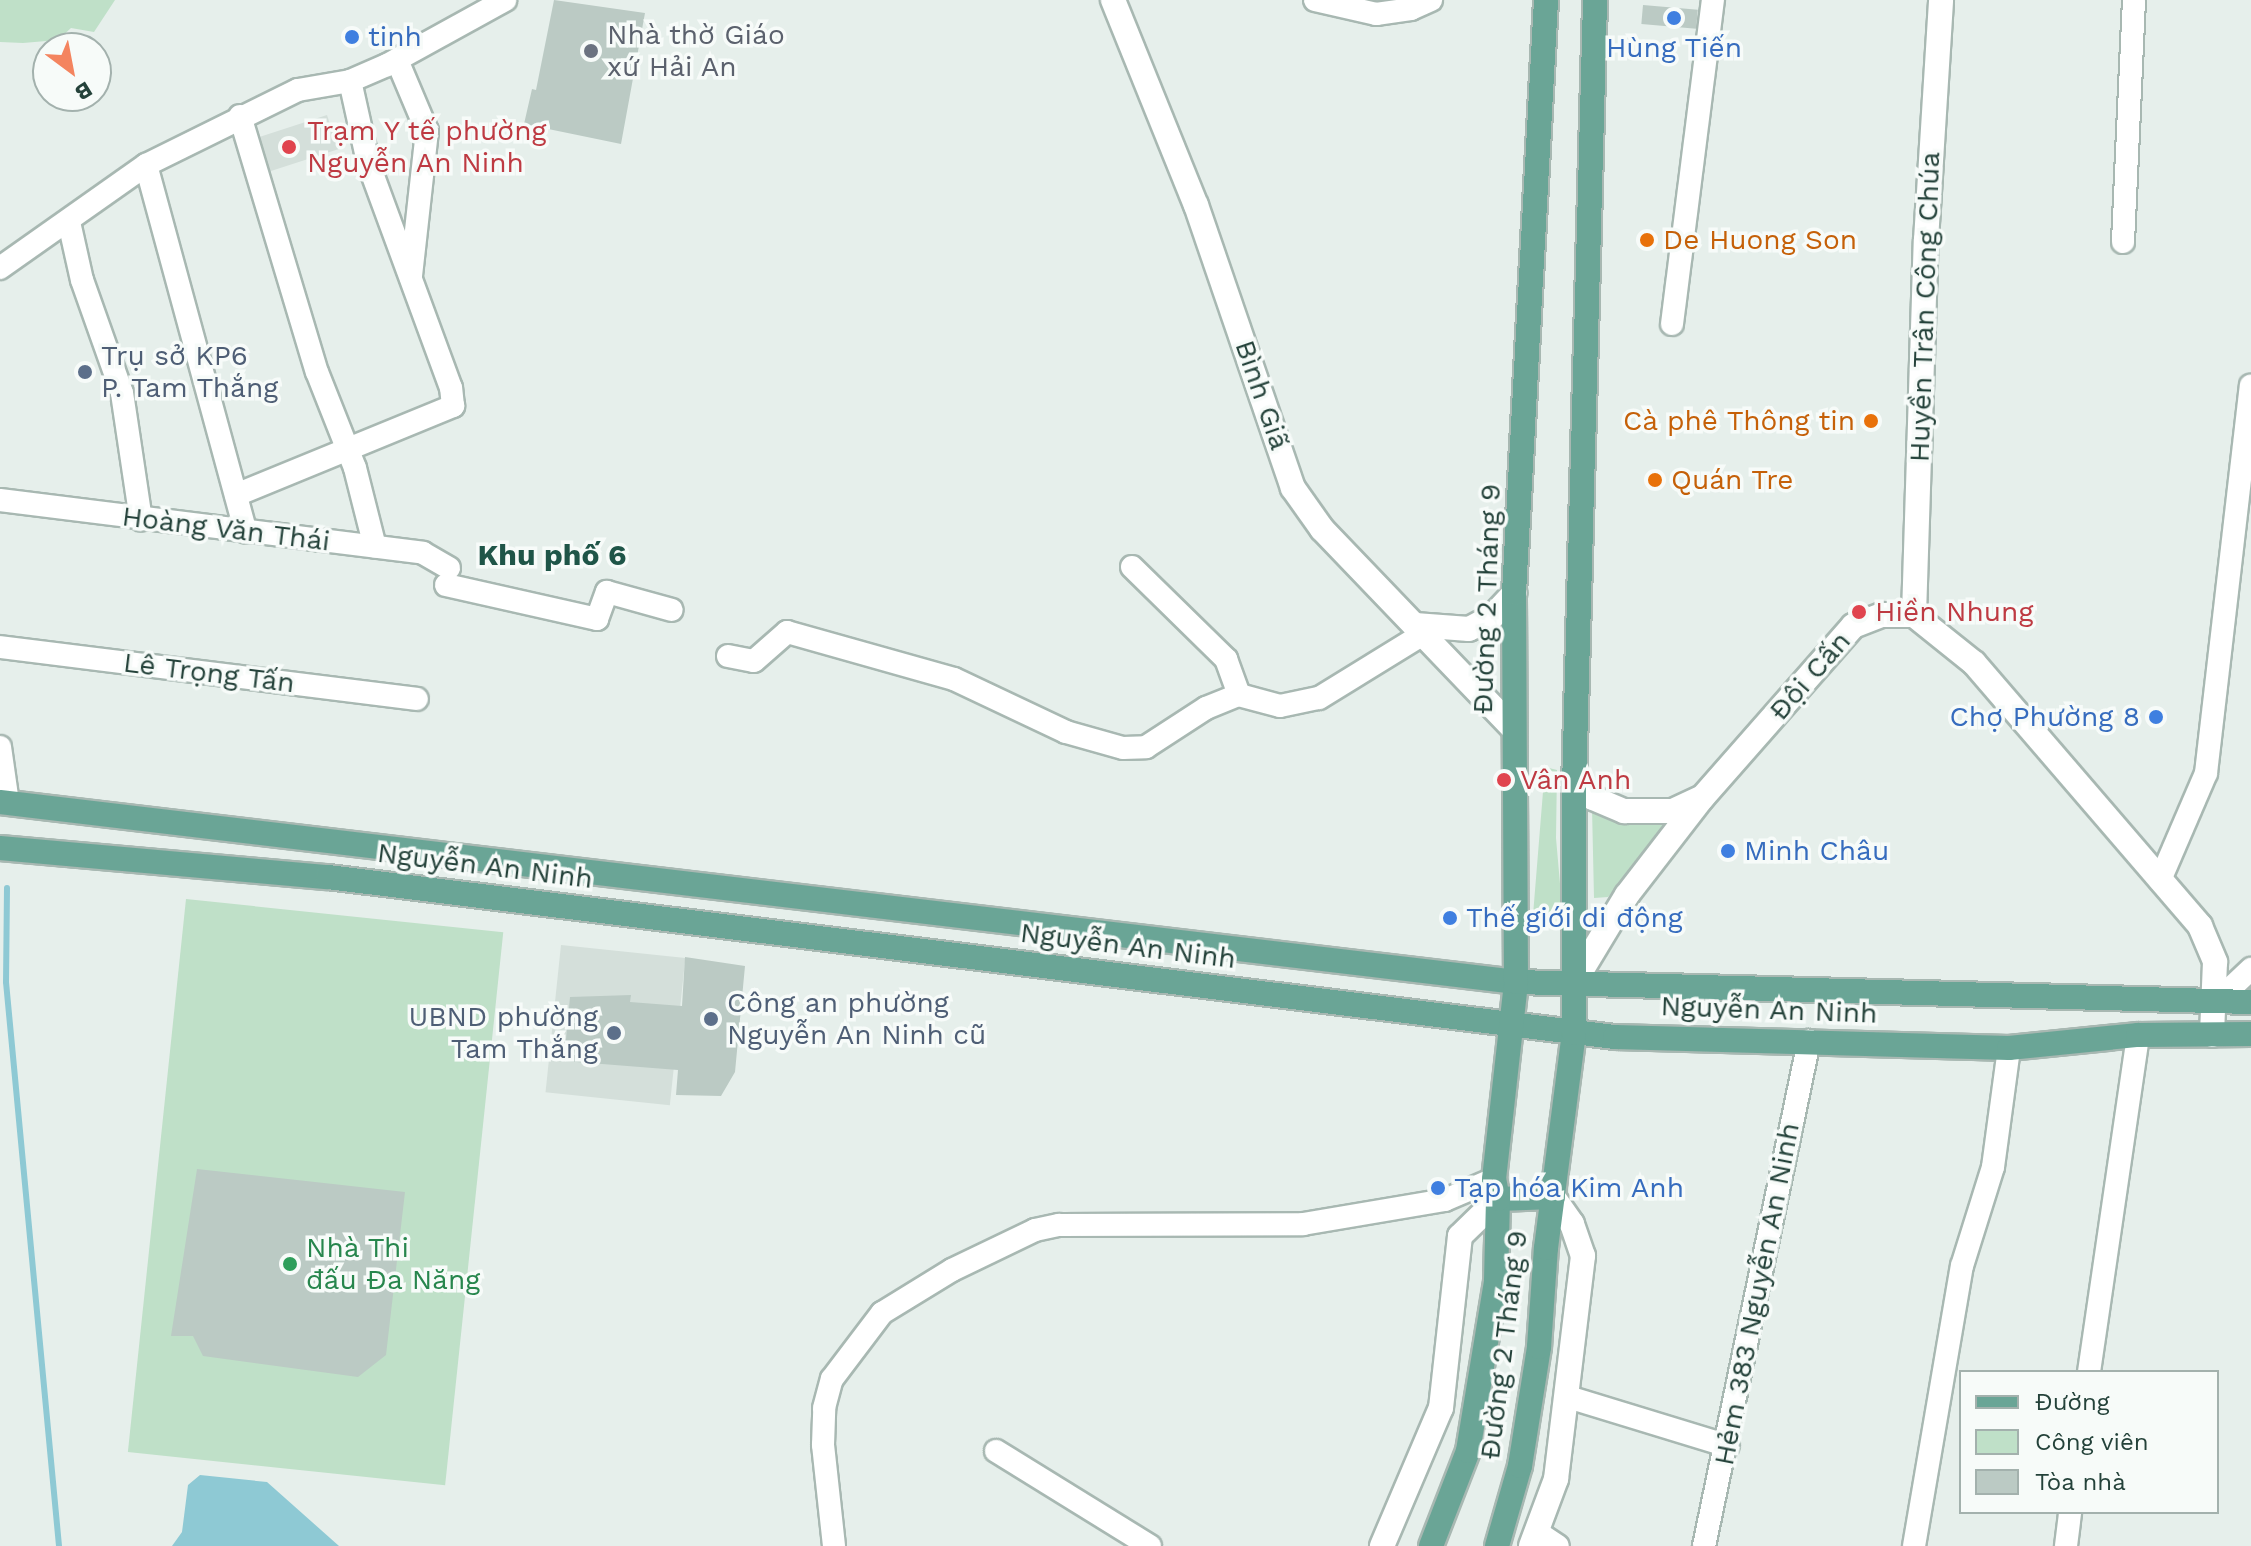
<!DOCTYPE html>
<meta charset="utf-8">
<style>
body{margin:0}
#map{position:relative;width:2251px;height:1546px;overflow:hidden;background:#e6efeb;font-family:"Work Sans",sans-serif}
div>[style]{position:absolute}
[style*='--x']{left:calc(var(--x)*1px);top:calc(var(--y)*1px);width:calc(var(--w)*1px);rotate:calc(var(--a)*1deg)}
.built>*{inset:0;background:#d4dfda;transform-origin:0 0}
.green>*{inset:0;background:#bfe0c8;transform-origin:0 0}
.water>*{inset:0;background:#8ec9d4}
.stream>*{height:6px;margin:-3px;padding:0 3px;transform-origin:3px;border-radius:3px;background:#8ec9d4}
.building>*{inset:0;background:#bbcac4;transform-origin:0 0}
.roads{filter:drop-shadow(2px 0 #a8b8b2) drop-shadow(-2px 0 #a8b8b2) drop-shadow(0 2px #a8b8b2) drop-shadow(0 -2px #a8b8b2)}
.street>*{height:22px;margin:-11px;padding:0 11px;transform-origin:11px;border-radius:11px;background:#fff}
.secondary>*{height:24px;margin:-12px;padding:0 12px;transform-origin:12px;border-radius:12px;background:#fff}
.primary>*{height:24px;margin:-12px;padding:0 12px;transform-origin:12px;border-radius:12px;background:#6aa596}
.dots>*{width:22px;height:22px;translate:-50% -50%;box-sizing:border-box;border:4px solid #f7fbf9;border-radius:50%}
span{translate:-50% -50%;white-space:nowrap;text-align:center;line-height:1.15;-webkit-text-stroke:7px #f7fbf9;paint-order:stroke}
.worship-label{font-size:28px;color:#5b616d}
.left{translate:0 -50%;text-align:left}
.shop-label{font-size:28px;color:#366cbe}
.right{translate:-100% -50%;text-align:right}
.health-label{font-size:28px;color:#be3a42}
.food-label{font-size:28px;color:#c56008}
.street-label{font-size:28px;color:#24423a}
.service-label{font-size:28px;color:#4e5e75}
.leisure-label{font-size:28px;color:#27864d}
.neighbourhood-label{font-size:30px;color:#1f5548;font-weight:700}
.legend{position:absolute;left:1959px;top:1370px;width:260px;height:144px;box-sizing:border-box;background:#f7fbf9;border:2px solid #a3b1ad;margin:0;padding:10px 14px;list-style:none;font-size:24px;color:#24423a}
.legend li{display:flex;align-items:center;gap:16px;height:40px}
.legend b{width:40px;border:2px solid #a3b1ad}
.north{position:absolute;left:32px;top:32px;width:80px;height:80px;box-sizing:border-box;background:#f7fbf9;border:2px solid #a3b1ad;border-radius:50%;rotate:148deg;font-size:22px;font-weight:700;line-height:32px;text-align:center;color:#24423a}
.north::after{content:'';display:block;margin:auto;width:28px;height:36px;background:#f4845f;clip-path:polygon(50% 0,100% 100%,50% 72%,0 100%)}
</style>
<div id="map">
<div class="built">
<div style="left:327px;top:115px;width:36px;height:93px;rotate:72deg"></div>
<div style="left:561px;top:945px;width:125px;height:148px;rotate:6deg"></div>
</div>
<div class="green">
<div style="clip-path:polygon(0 0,115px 0,94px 32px,71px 28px,58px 40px,23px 43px,0 42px)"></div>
<div style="clip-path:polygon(1545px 767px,1557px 770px,1556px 838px,1563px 918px,1533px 915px)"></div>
<div style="clip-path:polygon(1592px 808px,1626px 823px,1675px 820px,1608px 897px,1594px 898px)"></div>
<div style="left:186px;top:899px;width:319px;height:556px;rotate:6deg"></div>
</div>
<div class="water">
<div style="clip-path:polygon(200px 1475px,267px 1482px,339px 1546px,172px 1546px,182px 1532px,188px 1485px)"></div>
</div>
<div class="stream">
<div style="--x:7;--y:888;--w:94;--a:90.6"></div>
<div style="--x:6;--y:982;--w:566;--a:84.63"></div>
</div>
<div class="building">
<div style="clip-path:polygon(554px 0,645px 13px,621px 144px,524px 124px,532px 89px,536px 90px)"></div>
<div style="left:1643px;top:5px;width:55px;height:19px;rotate:5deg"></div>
<div style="clip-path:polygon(685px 957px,745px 966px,735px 1072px,721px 1096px,676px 1095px,678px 1070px,564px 1061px,570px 997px,631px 995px,630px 1002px,682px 1006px)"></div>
<div style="clip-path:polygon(197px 1169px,405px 1192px,386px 1355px,358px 1377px,203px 1356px,193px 1336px,171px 1336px)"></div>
</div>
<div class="roads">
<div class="street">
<div style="--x:1315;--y:0;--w:63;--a:12.9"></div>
<div style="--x:1376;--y:14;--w:35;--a:-8"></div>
<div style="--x:1411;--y:9;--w:22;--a:-24"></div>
<div style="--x:397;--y:60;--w:77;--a:67.1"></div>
<div style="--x:427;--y:131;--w:147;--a:96.3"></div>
<div style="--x:240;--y:116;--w:267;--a:73.3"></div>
<div style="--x:317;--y:372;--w:103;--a:68.4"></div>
<div style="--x:355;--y:468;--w:81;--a:75.8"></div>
<div style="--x:146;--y:165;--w:380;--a:74.8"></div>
<div style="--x:69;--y:222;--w:59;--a:77.4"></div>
<div style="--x:82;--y:280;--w:120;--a:70.5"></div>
<div style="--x:122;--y:393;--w:128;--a:81.5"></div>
<div style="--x:2123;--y:242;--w:242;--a:-87.4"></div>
<div style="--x:0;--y:268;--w:179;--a:-35.2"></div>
<div style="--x:146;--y:165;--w:169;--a:-26.3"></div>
<div style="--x:298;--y:90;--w:53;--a:-9.8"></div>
<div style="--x:350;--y:81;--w:40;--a:-23.4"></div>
<div style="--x:387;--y:65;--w:135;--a:-28.8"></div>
<div style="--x:1672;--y:324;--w:327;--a:-82.8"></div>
<div style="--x:236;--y:495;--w:235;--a:-22.3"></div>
<div style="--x:453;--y:406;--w:18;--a:-96"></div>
<div style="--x:451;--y:388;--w:241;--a:-110.2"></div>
<div style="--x:368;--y:162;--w:83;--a:-102.5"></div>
<div style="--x:0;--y:500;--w:426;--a:7.1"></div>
<div style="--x:423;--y:553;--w:30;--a:30"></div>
<div style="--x:1132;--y:567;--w:132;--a:44.4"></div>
<div style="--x:1226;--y:659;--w:38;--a:70"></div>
<div style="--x:446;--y:585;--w:155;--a:12.7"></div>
<div style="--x:597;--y:619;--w:29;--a:-70"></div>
<div style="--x:607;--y:592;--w:67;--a:15.5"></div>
<div style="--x:0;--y:647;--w:420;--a:7.1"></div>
<div style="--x:728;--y:656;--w:26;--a:11"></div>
<div style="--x:754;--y:661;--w:44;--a:-41.3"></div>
<div style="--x:787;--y:632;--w:173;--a:15.7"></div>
<div style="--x:954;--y:679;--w:124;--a:25.3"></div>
<div style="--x:1066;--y:732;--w:59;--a:15.7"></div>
<div style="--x:1123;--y:748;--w:23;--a:-2"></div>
<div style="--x:1146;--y:747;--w:72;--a:-33"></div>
<div style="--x:1206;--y:708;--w:35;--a:-22"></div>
<div style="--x:1239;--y:695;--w:42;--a:15"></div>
<div style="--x:1280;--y:706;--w:40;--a:-12"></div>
<div style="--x:1319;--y:698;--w:122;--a:-31.6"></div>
<div style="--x:0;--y:747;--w:57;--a:81.9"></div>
<div style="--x:2160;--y:880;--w:116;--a:-66.7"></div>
<div style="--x:2206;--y:773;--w:390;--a:-83.4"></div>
<div style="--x:2217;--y:1001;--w:47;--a:-43.3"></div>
<div style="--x:2089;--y:1372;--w:341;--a:-81.7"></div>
<div style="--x:1568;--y:1397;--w:167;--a:17"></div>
<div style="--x:996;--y:1451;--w:181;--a:31.7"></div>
<div style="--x:1537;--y:1532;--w:25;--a:34"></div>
<div style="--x:834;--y:1546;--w:102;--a:-96.2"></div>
<div style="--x:823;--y:1445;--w:37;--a:-88"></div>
<div style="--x:824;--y:1408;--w:30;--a:-75"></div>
<div style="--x:832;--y:1379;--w:83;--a:-52.9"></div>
<div style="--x:882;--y:1313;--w:82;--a:-31.6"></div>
<div style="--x:952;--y:1270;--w:92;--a:-25.7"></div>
<div style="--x:1035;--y:1230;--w:25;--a:-12"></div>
<div style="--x:1059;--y:1225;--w:244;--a:-0.2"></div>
<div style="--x:1303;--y:1224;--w:144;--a:-9.6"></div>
<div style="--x:1445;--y:1200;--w:53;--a:-23.2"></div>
<div style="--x:1704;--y:1546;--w:516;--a:-78.25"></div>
<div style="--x:1914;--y:1546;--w:284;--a:-80.3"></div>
<div style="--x:1962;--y:1266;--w:104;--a:-72.6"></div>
<div style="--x:1993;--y:1167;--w:120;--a:-82.3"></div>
<div style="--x:2066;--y:1546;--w:34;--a:-83"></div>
</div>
<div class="secondary">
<div style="--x:1113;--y:0;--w:221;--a:68"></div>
<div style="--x:1196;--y:205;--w:299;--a:71.1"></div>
<div style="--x:1293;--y:488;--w:50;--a:54.7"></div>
<div style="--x:1322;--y:529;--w:274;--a:46.2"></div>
<div style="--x:1914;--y:615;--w:375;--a:-88.2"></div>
<div style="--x:1926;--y:240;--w:240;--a:-86.4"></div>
<div style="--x:1415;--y:625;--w:54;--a:4.2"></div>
<div style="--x:1469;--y:629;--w:26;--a:-28"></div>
<div style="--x:1492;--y:617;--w:33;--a:-47"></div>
<div style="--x:1575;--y:780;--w:25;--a:45"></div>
<div style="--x:1593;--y:798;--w:34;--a:23"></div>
<div style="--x:1624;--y:811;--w:49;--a:0"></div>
<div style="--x:1673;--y:811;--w:29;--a:-25"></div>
<div style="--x:1572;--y:986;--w:106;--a:-58.9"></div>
<div style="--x:1627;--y:895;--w:123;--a:-52.3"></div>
<div style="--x:1702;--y:798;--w:229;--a:-48.7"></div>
<div style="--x:1853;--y:626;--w:31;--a:-21"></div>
<div style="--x:1882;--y:615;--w:32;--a:0"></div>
<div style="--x:1914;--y:615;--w:77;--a:38.7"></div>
<div style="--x:1974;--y:663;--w:347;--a:49.3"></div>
<div style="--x:2200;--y:926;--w:39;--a:67"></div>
<div style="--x:2215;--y:962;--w:73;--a:92.4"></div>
<div style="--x:1382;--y:1546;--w:150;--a:-66.9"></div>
<div style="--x:1441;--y:1408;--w:173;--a:-83.7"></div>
<div style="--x:1460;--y:1236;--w:53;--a:-44.2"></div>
<div style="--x:1531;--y:1546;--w:72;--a:-69.5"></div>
<div style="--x:1556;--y:1479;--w:225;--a:-83.1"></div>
<div style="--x:1583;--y:1256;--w:34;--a:-109"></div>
<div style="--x:1572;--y:1224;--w:33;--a:-125"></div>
</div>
<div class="primary">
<div style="--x:0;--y:802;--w:1527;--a:6.77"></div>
<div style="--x:1516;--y:982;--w:735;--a:1.56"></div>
<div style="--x:0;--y:848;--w:329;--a:5.1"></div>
<div style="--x:328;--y:877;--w:1297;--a:7.09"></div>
<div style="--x:1615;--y:1037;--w:394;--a:1.6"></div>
<div style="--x:2009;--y:1048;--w:130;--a:-5.8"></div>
<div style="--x:2138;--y:1035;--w:113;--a:-0.5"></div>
<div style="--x:1498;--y:1199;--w:55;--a:-2.1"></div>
<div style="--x:1431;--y:1546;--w:102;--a:-68.7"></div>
<div style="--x:1468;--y:1451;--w:172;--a:-80.6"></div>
<div style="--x:1496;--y:1281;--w:82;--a:-88.6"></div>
<div style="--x:1498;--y:1199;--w:20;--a:-101"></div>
<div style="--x:1494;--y:1179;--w:198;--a:-83.6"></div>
<div style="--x:1516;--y:982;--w:389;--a:-90.3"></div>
<div style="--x:1514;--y:593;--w:594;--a:-86.91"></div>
<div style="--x:1497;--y:1546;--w:83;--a:-74"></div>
<div style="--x:1520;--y:1466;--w:121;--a:-80.9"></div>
<div style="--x:1539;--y:1347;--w:99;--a:-86"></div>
<div style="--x:1546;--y:1248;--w:217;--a:-82.6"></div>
<div style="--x:1574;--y:1033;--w:245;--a:-90"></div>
<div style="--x:1574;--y:788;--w:788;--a:-88.47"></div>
</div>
</div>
<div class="dots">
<div style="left:1674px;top:18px;background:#3f7fe0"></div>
<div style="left:352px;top:37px;background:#3f7fe0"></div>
<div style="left:591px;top:51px;background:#6b7280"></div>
<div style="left:289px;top:147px;background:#e0444e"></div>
<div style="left:1647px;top:240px;background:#e8710a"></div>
<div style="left:85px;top:372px;background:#5c6f8a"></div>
<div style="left:1871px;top:421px;background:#e8710a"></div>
<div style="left:1655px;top:480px;background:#e8710a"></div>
<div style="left:1859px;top:612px;background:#e0444e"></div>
<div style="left:2156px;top:717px;background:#3f7fe0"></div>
<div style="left:1504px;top:780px;background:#e0444e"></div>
<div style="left:1728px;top:851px;background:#3f7fe0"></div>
<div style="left:1450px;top:918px;background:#3f7fe0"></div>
<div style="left:711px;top:1019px;background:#5c6f8a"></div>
<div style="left:614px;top:1033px;background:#5c6f8a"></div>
<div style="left:1438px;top:1188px;background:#3f7fe0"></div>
<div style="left:290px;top:1264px;background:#2e9e5b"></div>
</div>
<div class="worship-label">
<span class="left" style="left:607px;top:51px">Nhà thờ Giáo<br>xứ Hải An</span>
</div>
<div class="shop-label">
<span class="left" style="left:368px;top:37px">tinh</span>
<span style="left:1674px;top:48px">Hùng Tiến</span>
<span class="right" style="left:2140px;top:717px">Chợ Phường 8</span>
<span class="left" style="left:1744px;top:851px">Minh Châu</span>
<span class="left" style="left:1466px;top:918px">Thế giới di động</span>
<span class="left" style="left:1454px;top:1188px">Tạp hóa Kim Anh</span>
</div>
<div class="health-label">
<span class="left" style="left:307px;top:147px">Trạm Y tế phường<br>Nguyễn An Ninh</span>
<span class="left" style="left:1875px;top:612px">Hiền Nhung</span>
<span class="left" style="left:1520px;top:780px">Vân Anh</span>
</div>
<div class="food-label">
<span class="left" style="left:1663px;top:240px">De Huong Son</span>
<span class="right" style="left:1855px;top:421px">Cà phê Thông tin</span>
<span class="left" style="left:1671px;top:480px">Quán Tre</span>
</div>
<div class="street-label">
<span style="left:1925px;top:307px;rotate:-88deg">Huyền Trân Công Chúa</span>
<span style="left:1262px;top:395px;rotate:71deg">Bình Giã</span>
<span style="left:226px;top:529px;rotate:7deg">Hoàng Văn Thái</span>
<span style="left:1487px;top:599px;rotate:-88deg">Đường 2 Tháng 9</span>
<span style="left:209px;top:673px;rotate:7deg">Lê Trọng Tấn</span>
<span style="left:1810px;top:676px;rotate:-49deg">Đội Cấn</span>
<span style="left:485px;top:866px;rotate:7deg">Nguyễn An Ninh</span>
<span style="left:1128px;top:946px;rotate:7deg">Nguyễn An Ninh</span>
<span style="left:1769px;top:1010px;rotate:2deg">Nguyễn An Ninh</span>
<span style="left:1757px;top:1294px;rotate:-79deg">Hẻm 383 Nguyễn An Ninh</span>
<span style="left:1504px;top:1345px;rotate:-83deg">Đường 2 Tháng 9</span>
</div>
<div class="service-label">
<span class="left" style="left:101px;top:372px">Trụ sở KP6<br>P. Tam Thắng</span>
<span class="left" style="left:727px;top:1019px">Công an phường<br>Nguyễn An Ninh cũ</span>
<span class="right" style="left:598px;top:1033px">UBND phường<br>Tam Thắng</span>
</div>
<div class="leisure-label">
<span class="left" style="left:306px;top:1264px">Nhà Thi<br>đấu Đa Năng</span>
</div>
<div class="neighbourhood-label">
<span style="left:552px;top:555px">Khu phố 6</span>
</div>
<ul class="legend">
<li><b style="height:10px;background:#6aa596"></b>Đường</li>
<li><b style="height:22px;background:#bfe0c8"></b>Công viên</li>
<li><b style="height:22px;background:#bbcac4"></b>Tòa nhà</li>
</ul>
<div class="north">B</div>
</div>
